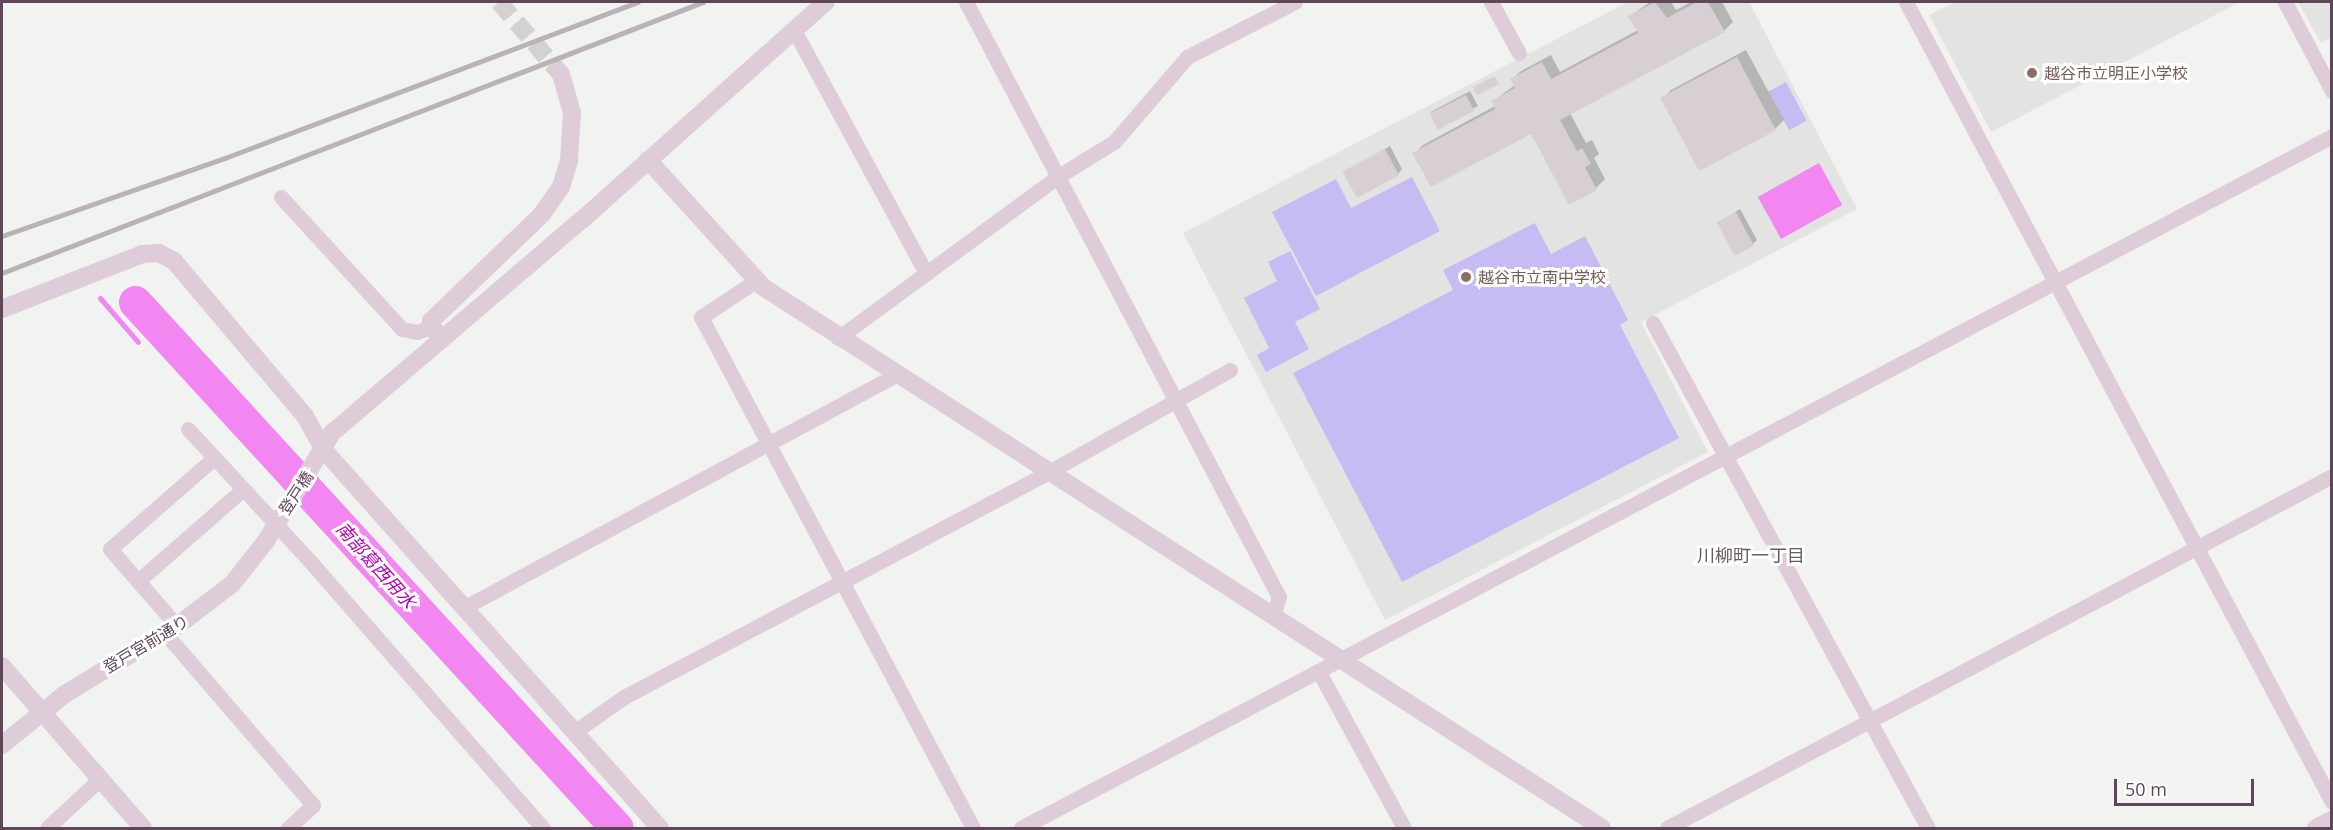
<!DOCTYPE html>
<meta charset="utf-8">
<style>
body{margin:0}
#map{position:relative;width:2333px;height:830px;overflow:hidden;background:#f1f3f0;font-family:"Open Sans","Noto Sans JP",sans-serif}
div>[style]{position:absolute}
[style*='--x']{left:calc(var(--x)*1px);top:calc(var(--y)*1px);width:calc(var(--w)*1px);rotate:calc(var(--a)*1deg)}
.education>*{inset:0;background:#e3e4e1}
.green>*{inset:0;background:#c6bcf3;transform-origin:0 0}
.water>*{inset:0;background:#f287f2;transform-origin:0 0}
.shadow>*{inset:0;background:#0003;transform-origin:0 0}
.stream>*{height:5px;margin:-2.5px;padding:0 2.5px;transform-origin:2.5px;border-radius:2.5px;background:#f287f2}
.river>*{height:33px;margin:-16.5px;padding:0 16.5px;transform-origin:16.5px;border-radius:16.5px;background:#f287f2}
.building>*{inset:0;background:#d8cfd4;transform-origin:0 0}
.tertiary-tunnel>*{height:18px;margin-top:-9px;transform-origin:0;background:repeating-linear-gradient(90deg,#d4d1d2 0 18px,transparent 0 27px)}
.minor>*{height:15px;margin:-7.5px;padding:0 7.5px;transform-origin:7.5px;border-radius:7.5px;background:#deccd9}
.tertiary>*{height:18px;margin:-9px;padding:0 9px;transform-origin:9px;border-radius:9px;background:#deccd9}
.rail>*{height:4.5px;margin:-2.25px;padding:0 2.25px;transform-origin:2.25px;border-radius:2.25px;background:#bbb2b7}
.dots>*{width:16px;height:16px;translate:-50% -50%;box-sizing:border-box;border:3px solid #fff;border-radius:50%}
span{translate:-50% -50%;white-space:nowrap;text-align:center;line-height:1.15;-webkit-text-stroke:6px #fff;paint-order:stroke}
.education-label{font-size:16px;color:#785e54}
.left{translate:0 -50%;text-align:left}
.street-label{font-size:16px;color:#5f4759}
.neighbourhood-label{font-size:18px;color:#665c63}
.water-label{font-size:18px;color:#b602b7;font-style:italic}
.frame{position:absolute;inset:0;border:3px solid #5f4759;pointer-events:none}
.scale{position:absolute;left:2114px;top:779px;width:140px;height:27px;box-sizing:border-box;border:3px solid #5f4759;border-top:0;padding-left:8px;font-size:18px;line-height:21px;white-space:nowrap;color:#5f4759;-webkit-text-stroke:4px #fff;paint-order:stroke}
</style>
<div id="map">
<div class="education">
<div style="clip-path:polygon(1628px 2px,1749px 2px,1857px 209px,1641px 322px,1708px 452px,1385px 620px,1183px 233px)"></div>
<div style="clip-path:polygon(1955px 2px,2240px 2px,1991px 132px,1929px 15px)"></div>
<div style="clip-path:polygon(2298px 2px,2331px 2px,2331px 37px,2321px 43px)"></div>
</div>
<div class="green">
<div style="left:1786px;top:82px;width:44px;height:20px;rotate:62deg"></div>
<div style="clip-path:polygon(1412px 177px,1440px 231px,1316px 296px,1272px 212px,1336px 179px,1351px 208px)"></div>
<div style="clip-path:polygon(1535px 223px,1551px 254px,1585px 236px,1628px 320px,1620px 325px,1679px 438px,1402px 582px,1293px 373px,1453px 290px,1443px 270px)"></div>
<div style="clip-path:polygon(1290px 251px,1320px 309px,1295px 322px,1309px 349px,1266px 372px,1257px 355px,1269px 348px,1244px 298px,1277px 281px,1268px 262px)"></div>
</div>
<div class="water">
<div style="left:1819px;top:163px;width:48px;height:70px;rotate:61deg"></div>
</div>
<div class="shadow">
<div style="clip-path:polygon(1650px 2px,1671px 2px,1676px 10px,1691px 2px,1722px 2px,1733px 22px,1724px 31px,1570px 113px,1586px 143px,1592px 140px,1599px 154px,1594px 158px,1605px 179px,1596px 188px,1569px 203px,1531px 132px,1414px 154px,1423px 145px,1495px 106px,1492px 102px,1515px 85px,1512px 79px,1521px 71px,1551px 55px,1560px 72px,1638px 30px,1630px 16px)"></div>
<div style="clip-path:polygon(1746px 50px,1784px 120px,1775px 129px,1662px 99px,1671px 90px)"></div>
<div style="left:1470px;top:91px;width:17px;height:44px;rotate:62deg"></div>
<div style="clip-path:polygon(1390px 146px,1402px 169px,1398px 174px,1345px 172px)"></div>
<div style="clip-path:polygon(1740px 209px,1757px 240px,1753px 244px,1718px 223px)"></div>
</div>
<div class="stream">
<div style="--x:100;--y:298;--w:58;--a:49.2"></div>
</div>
<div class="river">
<div style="--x:135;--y:302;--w:713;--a:47.5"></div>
</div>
<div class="building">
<div style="clip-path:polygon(1655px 2px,1667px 18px,1697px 2px,1708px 2px,1725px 32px,1560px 120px,1577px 151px,1582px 148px,1591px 164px,1585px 167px,1597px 190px,1569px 205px,1531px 134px,1431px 187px,1412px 153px,1495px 109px,1491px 101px,1515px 88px,1510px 79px,1542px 62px,1551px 79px,1638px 33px,1628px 16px)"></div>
<div style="left:1737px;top:57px;width:83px;height:87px;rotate:62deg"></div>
<div style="left:1495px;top:76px;width:9px;height:25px;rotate:63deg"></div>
<div style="left:1466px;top:95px;width:18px;height:41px;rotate:63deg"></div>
<div style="left:1385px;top:149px;width:30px;height:48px;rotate:62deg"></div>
<div style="left:1736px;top:212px;width:38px;height:22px;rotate:62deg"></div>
</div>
<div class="tertiary-tunnel">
<div style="--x:499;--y:2;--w:95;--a:49.3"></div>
</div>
<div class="minor">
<div style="--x:966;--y:2;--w:672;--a:62.25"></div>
<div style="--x:1279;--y:597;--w:20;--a:108"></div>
<div style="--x:1491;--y:2;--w:58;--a:61.2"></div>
<div style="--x:1906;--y:2;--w:906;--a:61.96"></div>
<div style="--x:2285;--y:2;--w:101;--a:62.2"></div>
<div style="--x:794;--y:30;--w:277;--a:61.5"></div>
<div style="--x:281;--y:197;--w:179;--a:47.5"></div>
<div style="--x:402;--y:329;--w:15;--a:11"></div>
<div style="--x:417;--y:332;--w:15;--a:-20"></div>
<div style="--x:757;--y:280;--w:67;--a:146.5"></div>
<div style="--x:701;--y:317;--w:579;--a:61.97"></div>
<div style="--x:1653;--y:323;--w:575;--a:61.43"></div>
<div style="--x:838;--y:338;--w:272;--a:-36.3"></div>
<div style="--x:1057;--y:177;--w:67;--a:-31.6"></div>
<div style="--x:1114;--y:142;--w:112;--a:-49.3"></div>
<div style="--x:1187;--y:57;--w:121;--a:-27"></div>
<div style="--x:188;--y:429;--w:178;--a:47.3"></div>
<div style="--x:309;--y:560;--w:356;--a:48.9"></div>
<div style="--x:138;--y:581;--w:138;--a:-41.2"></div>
<div style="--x:463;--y:608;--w:493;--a:-28.3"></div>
<div style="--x:177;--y:626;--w:102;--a:-131"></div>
<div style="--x:110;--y:549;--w:138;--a:-41.2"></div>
<div style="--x:165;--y:633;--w:227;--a:49.3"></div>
<div style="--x:313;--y:805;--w:34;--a:137"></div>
<div style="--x:1319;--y:672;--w:178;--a:61.4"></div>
<div style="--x:574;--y:732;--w:61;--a:-35"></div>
<div style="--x:624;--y:697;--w:479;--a:-27.9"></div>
<div style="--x:1047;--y:473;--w:210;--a:-29.4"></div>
<div style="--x:47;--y:828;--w:72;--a:-42.8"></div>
<div style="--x:1021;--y:828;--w:1482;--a:-27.83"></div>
<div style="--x:1667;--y:828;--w:752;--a:-27.89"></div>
</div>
<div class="tertiary">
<div style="--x:648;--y:160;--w:171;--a:47.8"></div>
<div style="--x:763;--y:287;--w:998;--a:32.81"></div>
<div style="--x:2;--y:309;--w:150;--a:-21.4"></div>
<div style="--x:142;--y:254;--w:17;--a:-3"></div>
<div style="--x:159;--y:253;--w:17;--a:28"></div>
<div style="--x:174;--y:261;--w:203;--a:49.8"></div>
<div style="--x:305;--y:416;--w:38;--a:61"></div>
<div style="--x:323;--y:449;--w:507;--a:48.36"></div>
<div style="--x:442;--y:338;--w:16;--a:-135"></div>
<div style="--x:431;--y:327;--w:6;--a:-90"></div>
<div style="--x:431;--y:321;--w:154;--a:-43.9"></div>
<div style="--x:542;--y:214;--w:33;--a:-55"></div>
<div style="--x:561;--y:187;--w:27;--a:-73"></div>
<div style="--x:569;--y:161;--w:48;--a:-86.4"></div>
<div style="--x:572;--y:113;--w:41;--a:-105.8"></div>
<div style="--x:2;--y:666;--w:215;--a:49"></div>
<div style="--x:2;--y:745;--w:81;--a:-39"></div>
<div style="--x:65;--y:694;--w:131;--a:-31.3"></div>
<div style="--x:177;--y:626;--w:69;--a:-37.4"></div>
<div style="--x:232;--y:584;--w:55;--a:-51.7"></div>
<div style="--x:266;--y:541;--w:127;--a:-58.6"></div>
<div style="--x:332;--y:433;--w:330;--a:-40.5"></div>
<div style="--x:583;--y:219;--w:326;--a:-41.8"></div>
<div style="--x:2316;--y:828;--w:18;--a:-27"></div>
</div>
<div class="rail">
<div style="--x:2;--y:236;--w:236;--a:-19.3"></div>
<div style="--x:225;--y:158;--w:441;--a:-20.7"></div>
<div style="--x:2;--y:273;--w:752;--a:-21.14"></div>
</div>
<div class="dots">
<div style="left:2032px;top:73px;background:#8d6e63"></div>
<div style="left:1466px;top:277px;background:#8d6e63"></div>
</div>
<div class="education-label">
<span class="left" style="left:2044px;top:73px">越谷市立明正小学校</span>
<span class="left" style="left:1478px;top:277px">越谷市立南中学校</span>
</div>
<div class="street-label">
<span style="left:296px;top:493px;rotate:-57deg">登戸橋</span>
<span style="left:146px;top:644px;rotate:-31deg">登戸宮前通り</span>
</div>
<div class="neighbourhood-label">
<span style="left:1751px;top:555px">川柳町一丁目</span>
</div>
<div class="water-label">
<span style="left:376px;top:565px;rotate:48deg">南部葛西用水</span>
</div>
<div class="frame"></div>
<div class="scale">50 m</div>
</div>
